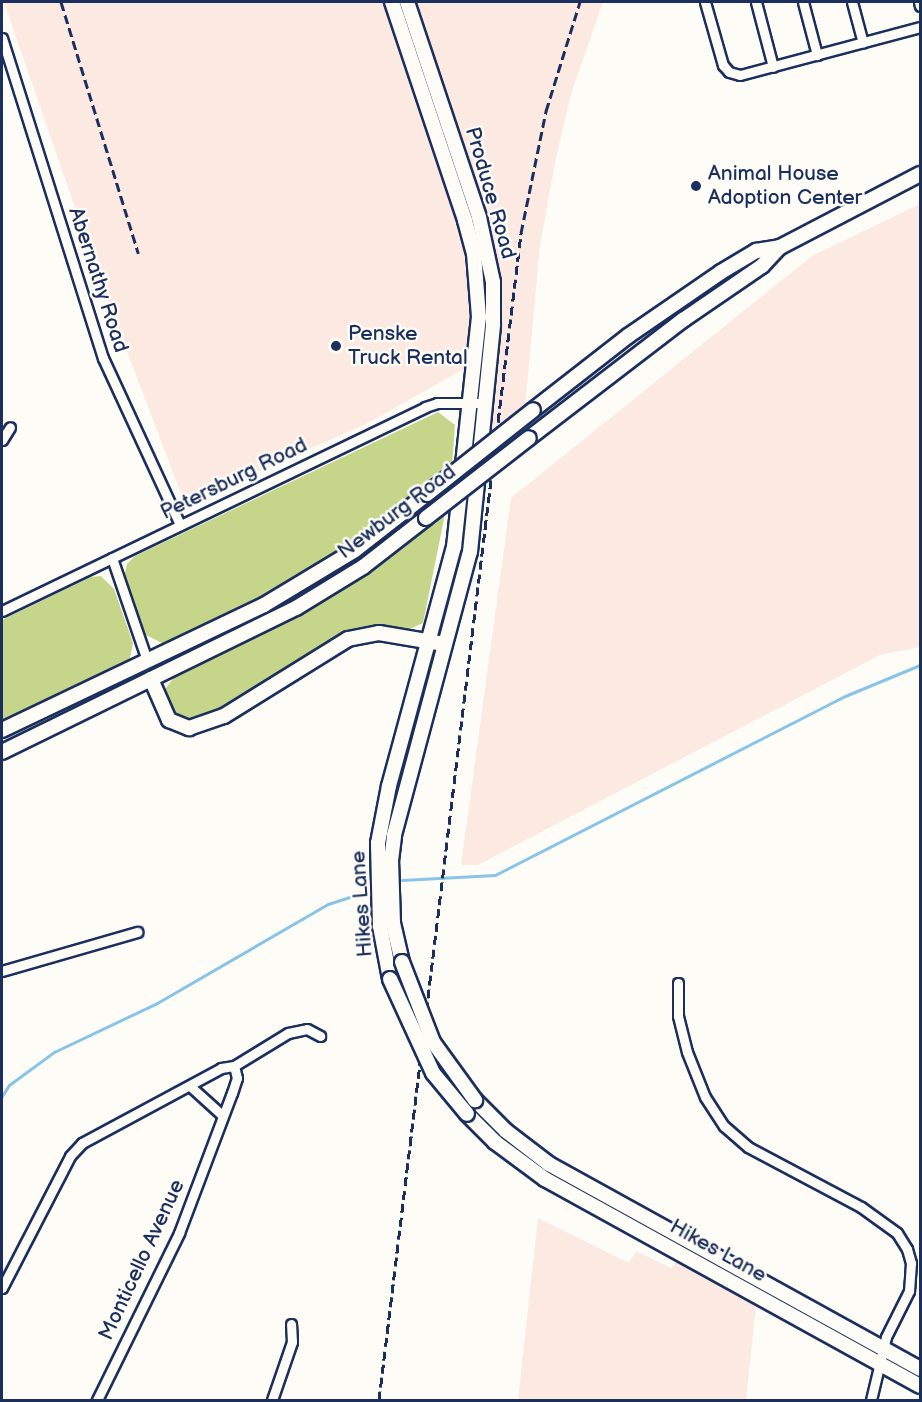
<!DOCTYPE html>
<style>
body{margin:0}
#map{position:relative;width:922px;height:1402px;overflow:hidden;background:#fdfcf7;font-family:"Balsamiq Sans",sans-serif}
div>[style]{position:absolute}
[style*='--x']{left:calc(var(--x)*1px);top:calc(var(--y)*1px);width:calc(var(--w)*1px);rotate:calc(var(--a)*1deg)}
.built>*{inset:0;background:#fce9e1}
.green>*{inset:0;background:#c5d68a}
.stream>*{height:3px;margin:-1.5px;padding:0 1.5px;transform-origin:1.5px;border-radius:1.5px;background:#87c4e7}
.roads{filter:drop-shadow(2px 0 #1b2f5e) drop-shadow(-2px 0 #1b2f5e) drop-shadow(0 2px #1b2f5e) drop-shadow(0 -2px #1b2f5e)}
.street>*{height:9px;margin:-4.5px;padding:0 4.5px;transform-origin:4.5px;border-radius:4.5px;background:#fdfcf7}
.secondary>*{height:14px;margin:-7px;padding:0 7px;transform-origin:7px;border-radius:7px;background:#fdfcf7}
.rail>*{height:3px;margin-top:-1.5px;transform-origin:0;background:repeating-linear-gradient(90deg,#1b2f5e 0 9px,transparent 0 13.5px)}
.bridges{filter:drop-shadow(2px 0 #1b2f5e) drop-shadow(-2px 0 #1b2f5e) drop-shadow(0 2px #1b2f5e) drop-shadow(0 -2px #1b2f5e)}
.secondary-bridge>*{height:14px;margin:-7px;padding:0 7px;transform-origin:7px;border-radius:7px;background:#fdfcf7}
.dots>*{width:16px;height:16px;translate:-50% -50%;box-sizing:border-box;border:3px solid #fdfcf7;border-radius:50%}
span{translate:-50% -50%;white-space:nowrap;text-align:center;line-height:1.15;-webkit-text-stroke:5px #fdfcf7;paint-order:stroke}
.poi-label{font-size:21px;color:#1b2f5e}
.left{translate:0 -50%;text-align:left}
.street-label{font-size:21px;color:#1b2f5e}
.frame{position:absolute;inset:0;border:3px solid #1b2f5e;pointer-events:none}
</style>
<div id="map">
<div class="built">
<div style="clip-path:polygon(4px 2px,603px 2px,571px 94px,556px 158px,540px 245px,525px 407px,488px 436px,497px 374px,462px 370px,366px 424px,185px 504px,100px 280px)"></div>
<div style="clip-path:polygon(920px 204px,920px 647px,880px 655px,478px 865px,461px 865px,511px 498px,812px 256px)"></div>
<div style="clip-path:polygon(538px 1218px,629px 1263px,636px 1251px,671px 1268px,676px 1262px,756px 1306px,746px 1400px,518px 1400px)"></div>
</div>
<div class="green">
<div style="clip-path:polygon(438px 412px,455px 425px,452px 465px,371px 529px,294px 581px,175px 640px,162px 643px,144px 634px,124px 578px,127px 564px,135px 556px)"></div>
<div style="clip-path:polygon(425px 504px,430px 505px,409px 526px,343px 573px,174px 662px,171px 654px,369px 545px)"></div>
<div style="clip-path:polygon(445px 514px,423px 623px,410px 629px,377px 627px,350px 632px,205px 718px,184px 719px,171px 710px,165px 697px,166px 688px,179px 671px,269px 627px,382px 563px)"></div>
<div style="clip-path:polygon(101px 576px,114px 589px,133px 643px,130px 658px,118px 667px,2px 725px,2px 620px,91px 577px)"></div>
</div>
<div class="stream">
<div style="--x:402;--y:880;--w:93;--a:-3.1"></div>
<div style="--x:495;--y:875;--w:393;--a:-27.1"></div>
<div style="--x:845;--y:696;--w:81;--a:-22.5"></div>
<div style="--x:2;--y:1096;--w:13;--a:-58"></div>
<div style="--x:9;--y:1085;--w:56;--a:-36.3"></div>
<div style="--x:54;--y:1052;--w:114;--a:-25.4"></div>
<div style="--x:157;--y:1003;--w:198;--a:-30.1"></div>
<div style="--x:328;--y:904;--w:38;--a:-18"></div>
</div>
<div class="roads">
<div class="street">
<div style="--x:705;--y:2;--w:66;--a:74.1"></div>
<div style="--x:723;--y:65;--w:9;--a:49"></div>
<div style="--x:729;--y:72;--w:11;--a:15"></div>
<div style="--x:740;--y:75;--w:186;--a:-14.9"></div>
<div style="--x:756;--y:2;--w:67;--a:75.3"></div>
<div style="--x:803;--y:2;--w:55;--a:75.2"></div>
<div style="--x:852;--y:2;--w:42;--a:75"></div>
<div style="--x:919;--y:2;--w:4;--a:76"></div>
<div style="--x:2;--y:38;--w:336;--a:72.5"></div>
<div style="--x:103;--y:358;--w:184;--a:65.2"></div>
<div style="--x:2;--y:440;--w:15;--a:-58"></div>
<div style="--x:112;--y:558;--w:108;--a:71.1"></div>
<div style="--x:2;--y:611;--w:470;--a:-25.7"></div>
<div style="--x:425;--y:407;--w:13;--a:-18"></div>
<div style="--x:437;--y:403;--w:50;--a:0"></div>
<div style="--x:2;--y:971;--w:141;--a:-16.1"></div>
<div style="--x:678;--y:983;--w:33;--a:90"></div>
<div style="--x:678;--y:1016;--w:37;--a:76"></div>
<div style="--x:687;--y:1052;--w:48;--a:68.2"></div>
<div style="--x:705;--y:1097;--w:35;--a:57"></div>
<div style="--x:724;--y:1126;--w:32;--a:41"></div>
<div style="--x:748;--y:1147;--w:128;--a:28"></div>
<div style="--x:861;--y:1207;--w:44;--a:35.8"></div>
<div style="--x:897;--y:1233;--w:19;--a:58"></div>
<div style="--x:907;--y:1249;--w:15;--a:74"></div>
<div style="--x:911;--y:1263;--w:28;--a:94"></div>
<div style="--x:909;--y:1291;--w:51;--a:116.6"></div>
<div style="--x:886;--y:1337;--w:65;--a:103.4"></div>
<div style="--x:190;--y:1086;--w:43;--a:42.2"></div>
<div style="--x:2;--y:1288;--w:148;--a:-62.7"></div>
<div style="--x:70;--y:1156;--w:18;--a:-47"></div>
<div style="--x:82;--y:1143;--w:158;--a:-28.3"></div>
<div style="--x:221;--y:1068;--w:13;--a:-9"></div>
<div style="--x:234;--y:1066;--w:63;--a:-31.4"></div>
<div style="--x:288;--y:1033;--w:19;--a:-12"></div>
<div style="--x:307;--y:1029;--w:15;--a:28"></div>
<div style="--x:97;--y:1400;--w:186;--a:-63.8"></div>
<div style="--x:179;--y:1233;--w:150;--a:-69.3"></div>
<div style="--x:232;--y:1093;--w:16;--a:-72"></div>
<div style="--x:237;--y:1078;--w:12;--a:-104"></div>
<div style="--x:272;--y:1400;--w:61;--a:-71"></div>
<div style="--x:292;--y:1342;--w:18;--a:-93"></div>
</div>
<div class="secondary">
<div style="--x:533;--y:410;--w:120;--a:-37.9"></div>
<div style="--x:628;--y:336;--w:113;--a:-34.5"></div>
<div style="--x:721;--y:272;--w:41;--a:-31"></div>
<div style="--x:756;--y:251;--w:24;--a:-9"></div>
<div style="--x:780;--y:247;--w:158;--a:-27.5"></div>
<div style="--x:529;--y:438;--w:194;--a:-37.5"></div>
<div style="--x:683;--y:320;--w:96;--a:-34.4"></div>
<div style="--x:762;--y:266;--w:26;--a:-47"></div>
<div style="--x:151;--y:679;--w:45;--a:66.3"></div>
<div style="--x:169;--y:720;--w:22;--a:22"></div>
<div style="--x:189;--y:728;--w:37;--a:-19"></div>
<div style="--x:224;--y:716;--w:146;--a:-31.8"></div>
<div style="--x:348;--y:639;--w:32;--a:-11"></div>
<div style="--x:379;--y:633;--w:60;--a:9.6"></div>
<div style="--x:2;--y:730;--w:290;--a:-25.5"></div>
<div style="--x:264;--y:605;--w:106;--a:-31.1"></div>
<div style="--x:355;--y:550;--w:91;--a:-37.9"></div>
<div style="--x:2;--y:752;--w:327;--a:-26.1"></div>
<div style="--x:296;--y:608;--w:79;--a:-31.5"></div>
<div style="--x:363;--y:567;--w:80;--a:-37.9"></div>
<div style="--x:402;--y:962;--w:40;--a:-103"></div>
<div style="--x:393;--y:923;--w:62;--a:-91.8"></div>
<div style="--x:391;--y:861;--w:26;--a:-83"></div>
<div style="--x:394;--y:835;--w:293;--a:-75"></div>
<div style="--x:470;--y:552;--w:229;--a:-84.2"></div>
<div style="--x:493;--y:324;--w:42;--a:-90"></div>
<div style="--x:493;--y:282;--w:66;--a:-102.2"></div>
<div style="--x:479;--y:217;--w:227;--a:-108.5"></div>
<div style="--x:390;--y:979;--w:54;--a:-100.7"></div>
<div style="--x:380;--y:926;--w:83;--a:-91.4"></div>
<div style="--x:378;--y:843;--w:58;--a:-79.1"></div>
<div style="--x:389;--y:786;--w:248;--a:-74.8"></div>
<div style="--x:454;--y:547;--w:231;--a:-83.8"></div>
<div style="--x:479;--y:317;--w:63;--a:-94.5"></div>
<div style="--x:474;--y:254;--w:35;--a:-105"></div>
<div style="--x:465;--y:220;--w:230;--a:-108.5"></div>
<div style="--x:475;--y:1100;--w:44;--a:45"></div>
<div style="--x:506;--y:1131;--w:54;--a:37.5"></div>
<div style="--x:549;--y:1164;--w:424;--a:28.9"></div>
<div style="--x:467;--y:1114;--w:40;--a:45"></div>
<div style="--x:495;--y:1142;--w:62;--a:36.5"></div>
<div style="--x:545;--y:1179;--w:428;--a:28.9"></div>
</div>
</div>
<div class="rail">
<div style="--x:61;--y:2;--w:263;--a:72.9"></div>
<div style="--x:379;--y:1400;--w:1176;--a:-83.06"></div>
<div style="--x:521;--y:233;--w:125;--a:-78.4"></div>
<div style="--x:546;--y:111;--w:114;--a:-72.7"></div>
</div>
<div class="bridges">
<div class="secondary-bridge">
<div style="--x:427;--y:494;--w:135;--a:-38.4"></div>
<div style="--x:426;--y:518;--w:130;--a:-37.8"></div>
<div style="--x:402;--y:962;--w:86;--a:68.8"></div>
<div style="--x:433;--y:1042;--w:72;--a:54.1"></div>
<div style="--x:390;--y:979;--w:103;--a:65.4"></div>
<div style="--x:433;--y:1073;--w:53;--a:50.3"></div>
</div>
</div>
<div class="dots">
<div style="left:696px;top:186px;background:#1b2f5e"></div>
<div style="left:336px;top:346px;background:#1b2f5e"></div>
</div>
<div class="poi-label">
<span class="left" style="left:708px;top:186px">Animal House<br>Adoption Center</span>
<span class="left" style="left:348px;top:346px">Penske<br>Truck Rental</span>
</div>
<div class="street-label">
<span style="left:490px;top:193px;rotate:74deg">Produce Road</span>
<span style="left:98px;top:280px;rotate:72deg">Abernathy Road</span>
<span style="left:234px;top:479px;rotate:-26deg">Petersburg Road</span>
<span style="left:397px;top:512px;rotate:-37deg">Newburg Road</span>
<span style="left:362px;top:904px;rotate:-94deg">Hikes Lane</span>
<span style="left:718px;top:1251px;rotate:29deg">Hikes Lane</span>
<span style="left:142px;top:1260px;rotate:-65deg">Monticello Avenue</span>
</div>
<div class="frame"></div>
</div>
